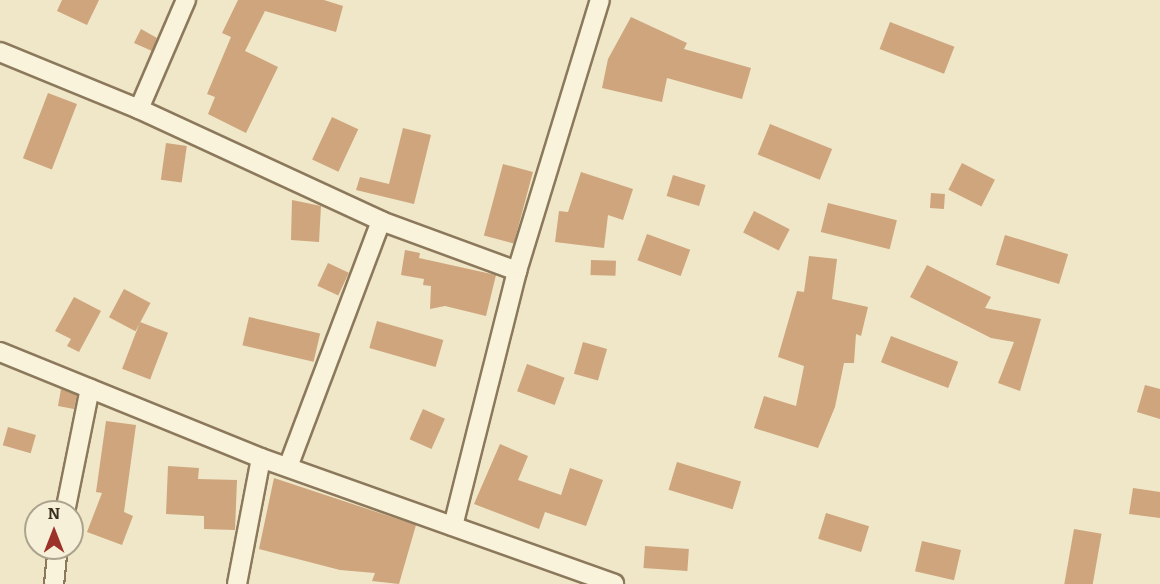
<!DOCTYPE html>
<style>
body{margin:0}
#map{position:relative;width:1160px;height:584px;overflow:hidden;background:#efe7c8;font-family:Bitter,serif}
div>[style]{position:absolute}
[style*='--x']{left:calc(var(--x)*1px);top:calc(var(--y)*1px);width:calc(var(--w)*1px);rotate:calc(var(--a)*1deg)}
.building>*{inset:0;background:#cea57d;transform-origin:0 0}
.roads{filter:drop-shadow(2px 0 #8c795c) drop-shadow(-2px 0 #8c795c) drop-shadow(0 2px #8c795c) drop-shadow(0 -2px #8c795c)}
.minor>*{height:18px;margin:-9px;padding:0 9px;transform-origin:9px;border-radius:9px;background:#faf3dc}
span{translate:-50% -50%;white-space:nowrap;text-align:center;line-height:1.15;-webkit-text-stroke:4.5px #f7f0d8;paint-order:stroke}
.north{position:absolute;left:24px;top:500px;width:60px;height:60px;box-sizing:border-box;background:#f7f0d8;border:2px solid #aca38e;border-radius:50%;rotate:0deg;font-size:16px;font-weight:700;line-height:24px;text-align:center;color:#3c3020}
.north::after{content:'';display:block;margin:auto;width:21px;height:27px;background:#9c332b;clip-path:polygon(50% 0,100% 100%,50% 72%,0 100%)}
</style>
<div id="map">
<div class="building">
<div style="clip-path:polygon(62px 0,99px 0,87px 25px,57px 11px)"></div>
<div style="clip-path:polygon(238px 0,324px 0,343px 6px,336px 32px,265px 11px,245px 51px,278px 67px,246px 133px,208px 114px,215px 97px,207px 94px,231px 37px,222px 33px)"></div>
<div style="clip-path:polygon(631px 17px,687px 43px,684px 49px,751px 68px,742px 99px,667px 78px,662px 102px,602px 88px,608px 59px)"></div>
<div style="left:890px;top:22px;width:69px;height:29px;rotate:21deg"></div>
<div style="clip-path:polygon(141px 29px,157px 38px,152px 51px,134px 43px)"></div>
<div style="left:48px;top:93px;width:31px;height:70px;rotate:21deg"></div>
<div style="left:332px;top:117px;width:29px;height:47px;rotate:25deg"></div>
<div style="left:770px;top:124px;width:67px;height:33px;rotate:22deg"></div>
<div style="clip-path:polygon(403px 128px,431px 135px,414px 204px,356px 190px,360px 177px,389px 184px)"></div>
<div style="left:166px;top:143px;width:21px;height:37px;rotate:8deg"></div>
<div style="left:962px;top:163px;width:37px;height:30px;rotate:27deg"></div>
<div style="left:503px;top:164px;width:31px;height:74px;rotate:15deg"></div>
<div style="clip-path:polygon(581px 172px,633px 189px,623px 220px,608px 215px,604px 248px,555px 242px,559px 211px,568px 212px)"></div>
<div style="left:673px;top:175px;width:34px;height:22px;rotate:17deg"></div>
<div style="left:931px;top:193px;width:14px;height:15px;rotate:4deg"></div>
<div style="clip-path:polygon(292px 200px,321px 206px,319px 242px,291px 240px)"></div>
<div style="left:828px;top:203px;width:71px;height:30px;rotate:14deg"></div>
<div style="left:754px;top:211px;width:40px;height:24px;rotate:27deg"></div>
<div style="left:647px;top:234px;width:46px;height:28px;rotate:20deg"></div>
<div style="left:1005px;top:235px;width:66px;height:31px;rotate:17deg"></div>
<div style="clip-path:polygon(405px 250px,420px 253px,419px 258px,496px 275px,486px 316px,445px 306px,430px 309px,431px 286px,423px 285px,424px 279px,401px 275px)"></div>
<div style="clip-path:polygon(809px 256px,837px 259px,832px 299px,868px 307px,861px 336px,856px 334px,854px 363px,844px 363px,835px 407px,818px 448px,754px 428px,764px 396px,796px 406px,804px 366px,778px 357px,797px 291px,804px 292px)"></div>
<div style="left:591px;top:260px;width:25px;height:15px;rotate:2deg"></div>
<div style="left:328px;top:263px;width:23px;height:25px;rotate:25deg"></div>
<div style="clip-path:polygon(927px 265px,991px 297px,985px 308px,1041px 319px,1020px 391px,998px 383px,1014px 342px,991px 338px,910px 297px)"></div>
<div style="left:124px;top:289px;width:30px;height:32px;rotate:28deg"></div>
<div style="clip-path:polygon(74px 297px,101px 311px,79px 352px,67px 346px,71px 339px,55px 331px)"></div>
<div style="left:249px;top:317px;width:73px;height:29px;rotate:13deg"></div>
<div style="left:377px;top:321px;width:69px;height:28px;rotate:16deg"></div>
<div style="left:140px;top:322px;width:30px;height:50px;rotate:21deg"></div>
<div style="left:891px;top:336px;width:72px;height:28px;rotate:21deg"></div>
<div style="left:583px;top:342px;width:25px;height:33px;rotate:16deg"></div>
<div style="left:527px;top:364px;width:40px;height:29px;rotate:20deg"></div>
<div style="clip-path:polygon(1145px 385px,1160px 389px,1160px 419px,1137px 412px)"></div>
<div style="clip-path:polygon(61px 389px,77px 395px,74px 409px,58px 406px)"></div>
<div style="left:423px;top:409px;width:24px;height:33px;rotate:24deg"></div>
<div style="clip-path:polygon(106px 421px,136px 425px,124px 512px,133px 516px,122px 545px,87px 532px,102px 493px,96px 492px)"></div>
<div style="left:8px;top:427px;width:29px;height:19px;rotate:16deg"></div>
<div style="clip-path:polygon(500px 444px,528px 456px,518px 480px,561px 495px,570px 468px,603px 480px,586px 526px,545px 512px,539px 529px,474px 504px)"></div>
<div style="left:677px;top:462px;width:67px;height:29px;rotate:17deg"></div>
<div style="clip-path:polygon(168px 466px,199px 468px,198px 479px,237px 480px,235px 530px,204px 529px,204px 516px,166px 514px)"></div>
<div style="clip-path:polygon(274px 478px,416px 525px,399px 584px,372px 581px,375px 573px,340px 570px,259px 549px)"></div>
<div style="clip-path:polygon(1133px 488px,1160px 492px,1160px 518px,1129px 514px)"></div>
<div style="left:826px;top:513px;width:45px;height:27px;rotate:17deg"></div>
<div style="left:1074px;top:529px;width:28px;height:56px;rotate:10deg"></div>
<div style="left:922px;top:541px;width:40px;height:31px;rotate:13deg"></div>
<div style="left:645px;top:546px;width:44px;height:22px;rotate:4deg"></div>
</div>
<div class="roads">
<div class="minor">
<div style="--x:0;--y:52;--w:150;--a:22.3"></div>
<div style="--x:139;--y:109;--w:267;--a:24.8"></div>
<div style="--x:381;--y:221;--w:145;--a:20.2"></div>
<div style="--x:139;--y:109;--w:119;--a:-66.7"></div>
<div style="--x:0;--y:352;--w:282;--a:22.1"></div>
<div style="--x:261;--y:458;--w:375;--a:19.6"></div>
<div style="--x:288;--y:467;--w:263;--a:-69.3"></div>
<div style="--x:65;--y:512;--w:126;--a:-78.6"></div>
<div style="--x:453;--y:526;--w:263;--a:-75.9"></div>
<div style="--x:517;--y:271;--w:283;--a:-73"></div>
<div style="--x:54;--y:584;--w:36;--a:-84"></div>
<div style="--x:237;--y:584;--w:128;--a:-79.2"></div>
</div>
</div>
<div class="north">N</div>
</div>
